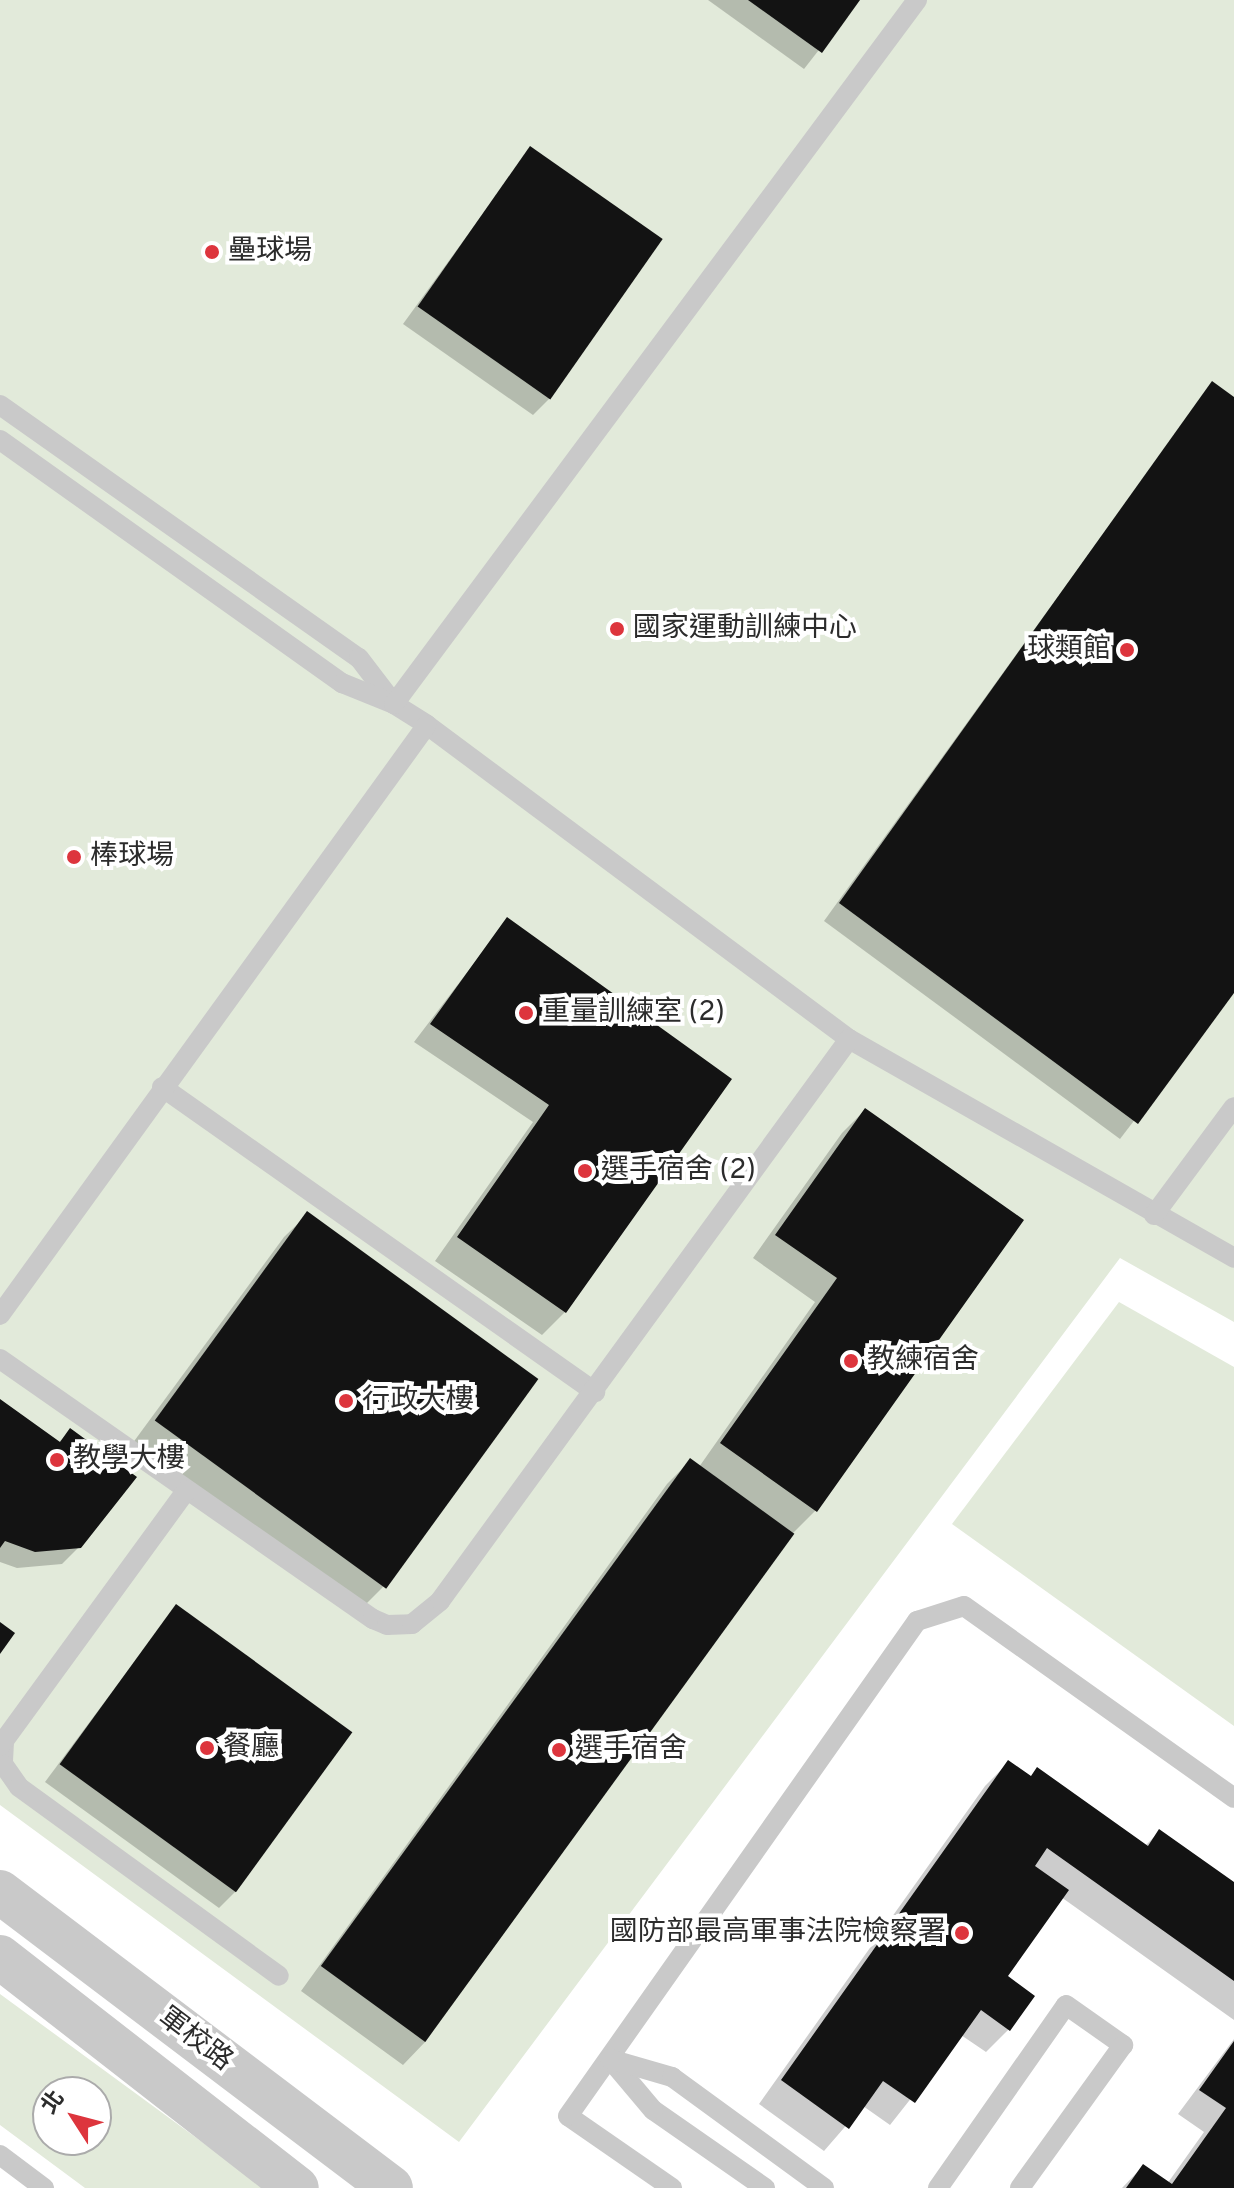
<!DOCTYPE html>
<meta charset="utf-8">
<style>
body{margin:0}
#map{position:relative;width:1234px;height:2188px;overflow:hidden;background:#fff;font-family:Overpass,"Noto Sans TC",sans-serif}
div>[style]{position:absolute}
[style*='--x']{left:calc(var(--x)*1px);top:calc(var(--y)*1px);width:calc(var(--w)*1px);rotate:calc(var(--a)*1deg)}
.green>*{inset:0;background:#e2eada}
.shadow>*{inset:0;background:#0003}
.building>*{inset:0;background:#131313;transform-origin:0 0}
.service>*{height:20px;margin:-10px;padding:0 10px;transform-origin:10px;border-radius:10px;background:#c9c9c9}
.tertiary>*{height:44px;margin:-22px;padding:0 22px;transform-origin:22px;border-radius:22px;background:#c9c9c9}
.dots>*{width:22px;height:22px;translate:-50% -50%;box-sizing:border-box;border:4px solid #fff;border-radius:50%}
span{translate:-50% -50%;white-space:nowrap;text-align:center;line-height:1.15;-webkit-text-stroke:8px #fff;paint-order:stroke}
.poi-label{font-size:28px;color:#2c2c2c}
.left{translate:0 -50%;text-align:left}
.right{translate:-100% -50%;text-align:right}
.street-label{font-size:28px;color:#2c2c2c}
.north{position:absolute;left:32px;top:2076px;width:80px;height:80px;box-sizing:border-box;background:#fff;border:2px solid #ababab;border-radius:50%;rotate:306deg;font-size:22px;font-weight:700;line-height:32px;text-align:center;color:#2c2c2c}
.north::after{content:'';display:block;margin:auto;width:28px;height:36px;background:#dd353d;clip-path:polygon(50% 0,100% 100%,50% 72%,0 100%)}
</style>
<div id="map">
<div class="green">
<div style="clip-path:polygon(0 0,1234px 0,1234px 1322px,1120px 1258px,459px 2142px,0 1805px)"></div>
<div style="clip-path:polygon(1119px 1302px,1234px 1367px,1234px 1726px,952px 1524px)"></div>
<div style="clip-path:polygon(evenodd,0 1994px,265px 2188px,85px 2188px,0 2125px,0 1994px,48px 2092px,96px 2092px,96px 2140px,48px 2140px,48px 2092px)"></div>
</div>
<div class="shadow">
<div style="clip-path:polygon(708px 0,858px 0,804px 69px)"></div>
<div style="clip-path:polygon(530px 149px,550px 398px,533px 415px,403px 324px)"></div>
<div style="clip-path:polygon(1212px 383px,1234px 399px,1234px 990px,1120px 1139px,824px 921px)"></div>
<div style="clip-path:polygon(507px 920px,622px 1003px,565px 1312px,542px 1335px,435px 1261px,533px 1122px,414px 1042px)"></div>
<div style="clip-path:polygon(865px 1110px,815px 1511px,792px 1534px,426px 2041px,403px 2065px,301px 1991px,667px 1484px,690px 1461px,699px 1467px,815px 1302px,753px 1258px,842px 1133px)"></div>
<div style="clip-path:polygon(308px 1214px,535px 1382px,382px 1588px,359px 1611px,132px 1444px,284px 1237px)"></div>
<div style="clip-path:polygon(0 1401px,58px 1443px,71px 1431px,79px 1547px,62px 1564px,17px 1568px,0 1562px)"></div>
<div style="clip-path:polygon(176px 1606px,236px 1891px,219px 1908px,45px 1782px)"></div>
<div style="clip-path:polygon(1008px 1763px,1145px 1846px,1159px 1832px,1234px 1885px,1234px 2020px,1061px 1897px,1005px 1976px,1009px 2029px,986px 2052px,961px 2035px,890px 2125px,863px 2106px,824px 2151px,759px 2104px,985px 1786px)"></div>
<div style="clip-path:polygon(1234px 2039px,1234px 2188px,1122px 2188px,1143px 2166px,1167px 2184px,1204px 2132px,1178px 2114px)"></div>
</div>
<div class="building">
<div style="clip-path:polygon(748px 0,860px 0,822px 53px)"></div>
<div style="left:530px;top:146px;width:162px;height:196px;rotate:35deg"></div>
<div style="clip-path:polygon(1212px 381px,1234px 397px,1234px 993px,1138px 1124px,839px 903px)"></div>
<div style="clip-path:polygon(507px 917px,732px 1079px,566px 1313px,457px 1237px,549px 1105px,430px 1024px)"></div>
<div style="clip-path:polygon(865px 1108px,1024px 1220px,817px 1512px,720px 1443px,837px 1278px,775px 1235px)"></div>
<div style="left:307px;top:1211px;width:286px;height:259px;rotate:36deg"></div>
<div style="clip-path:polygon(0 1399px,60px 1442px,70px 1428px,137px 1477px,81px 1548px,35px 1552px,5px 1541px,0 1548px)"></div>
<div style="left:690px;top:1458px;width:129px;height:628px;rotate:36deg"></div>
<div style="left:176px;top:1604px;width:218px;height:198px;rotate:36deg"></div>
<div style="clip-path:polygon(0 1622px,15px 1633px,0 1654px)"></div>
<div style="clip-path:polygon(1008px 1760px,1031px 1776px,1037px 1767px,1148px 1846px,1159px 1829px,1234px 1882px,1234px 1981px,1047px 1848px,1035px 1866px,1069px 1890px,1008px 1976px,1035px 1996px,1010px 2031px,981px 2010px,915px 2103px,883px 2081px,849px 2129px,781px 2080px)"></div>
<div style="clip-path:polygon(1234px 2041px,1234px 2188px,1126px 2188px,1143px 2164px,1172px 2184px,1226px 2108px,1199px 2090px)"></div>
</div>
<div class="service">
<div style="--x:0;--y:405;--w:439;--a:35.2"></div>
<div style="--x:359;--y:658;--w:58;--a:52.7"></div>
<div style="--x:0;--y:440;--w:420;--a:35.4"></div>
<div style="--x:342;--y:683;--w:56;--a:22"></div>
<div style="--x:394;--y:704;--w:39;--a:32"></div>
<div style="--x:427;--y:725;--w:526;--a:36.65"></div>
<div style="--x:849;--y:1039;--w:443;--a:29.6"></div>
<div style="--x:394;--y:704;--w:877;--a:-53.39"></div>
<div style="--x:162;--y:1087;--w:530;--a:35.16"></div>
<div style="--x:1154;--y:1215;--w:134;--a:-53.5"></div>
<div style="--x:0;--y:1315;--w:728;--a:-54.11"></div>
<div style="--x:0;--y:1359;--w:455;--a:34.9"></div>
<div style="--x:373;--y:1619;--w:15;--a:23"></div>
<div style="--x:387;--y:1625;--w:25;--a:-2"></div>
<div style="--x:412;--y:1624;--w:36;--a:-39"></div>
<div style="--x:440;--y:1601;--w:695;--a:-53.95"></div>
<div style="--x:4;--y:1742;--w:22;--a:93"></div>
<div style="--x:3;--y:1764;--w:28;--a:55"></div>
<div style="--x:19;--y:1787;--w:321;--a:36"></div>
<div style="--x:0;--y:1746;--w:316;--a:-53.9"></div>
<div style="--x:0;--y:2155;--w:55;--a:36.9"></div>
<div style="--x:672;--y:2188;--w:126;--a:-145.3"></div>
<div style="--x:568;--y:2116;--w:606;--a:-54.81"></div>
<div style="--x:917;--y:1621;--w:49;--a:-17.7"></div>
<div style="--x:964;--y:1606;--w:331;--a:35.4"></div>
<div style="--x:765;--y:2188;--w:136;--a:-145.1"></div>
<div style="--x:653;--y:2110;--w:67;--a:-130.1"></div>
<div style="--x:610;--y:2059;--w:65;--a:16.2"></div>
<div style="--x:672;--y:2077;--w:188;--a:36.1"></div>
<div style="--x:938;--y:2188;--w:223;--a:-55"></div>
<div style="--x:1066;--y:2005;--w:70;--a:35.1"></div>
<div style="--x:1123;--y:2045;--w:176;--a:125.8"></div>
</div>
<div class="tertiary">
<div style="--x:0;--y:1892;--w:490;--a:37.1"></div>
<div style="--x:0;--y:1957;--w:376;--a:37.9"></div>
</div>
<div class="dots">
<div style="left:212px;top:252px;background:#dd353d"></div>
<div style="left:617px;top:629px;background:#dd353d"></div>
<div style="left:1127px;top:650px;background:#dd353d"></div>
<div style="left:74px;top:857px;background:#dd353d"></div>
<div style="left:526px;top:1013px;background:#dd353d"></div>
<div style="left:585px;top:1171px;background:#dd353d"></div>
<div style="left:851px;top:1361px;background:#dd353d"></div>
<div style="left:346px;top:1401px;background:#dd353d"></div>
<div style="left:57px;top:1460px;background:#dd353d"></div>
<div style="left:207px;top:1748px;background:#dd353d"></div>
<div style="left:559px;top:1750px;background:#dd353d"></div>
<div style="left:962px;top:1933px;background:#dd353d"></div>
</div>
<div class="poi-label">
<span class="left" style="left:228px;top:252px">壘球場</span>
<span class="left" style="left:633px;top:629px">國家運動訓練中心</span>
<span class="right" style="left:1111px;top:650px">球類館</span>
<span class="left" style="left:90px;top:857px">棒球場</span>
<span class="left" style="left:542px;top:1013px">重量訓練室 (2)</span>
<span class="left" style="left:601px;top:1171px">選手宿舍 (2)</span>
<span class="left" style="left:867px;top:1361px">教練宿舍</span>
<span class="left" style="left:362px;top:1401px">行政大樓</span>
<span class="left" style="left:73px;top:1460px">教學大樓</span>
<span class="left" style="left:223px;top:1748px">餐廳</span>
<span class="left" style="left:575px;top:1750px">選手宿舍</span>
<span class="right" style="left:946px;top:1933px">國防部最高軍事法院檢察署</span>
</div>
<div class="street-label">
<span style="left:195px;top:2040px;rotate:37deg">軍校路</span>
</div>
<div class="north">北</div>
</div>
